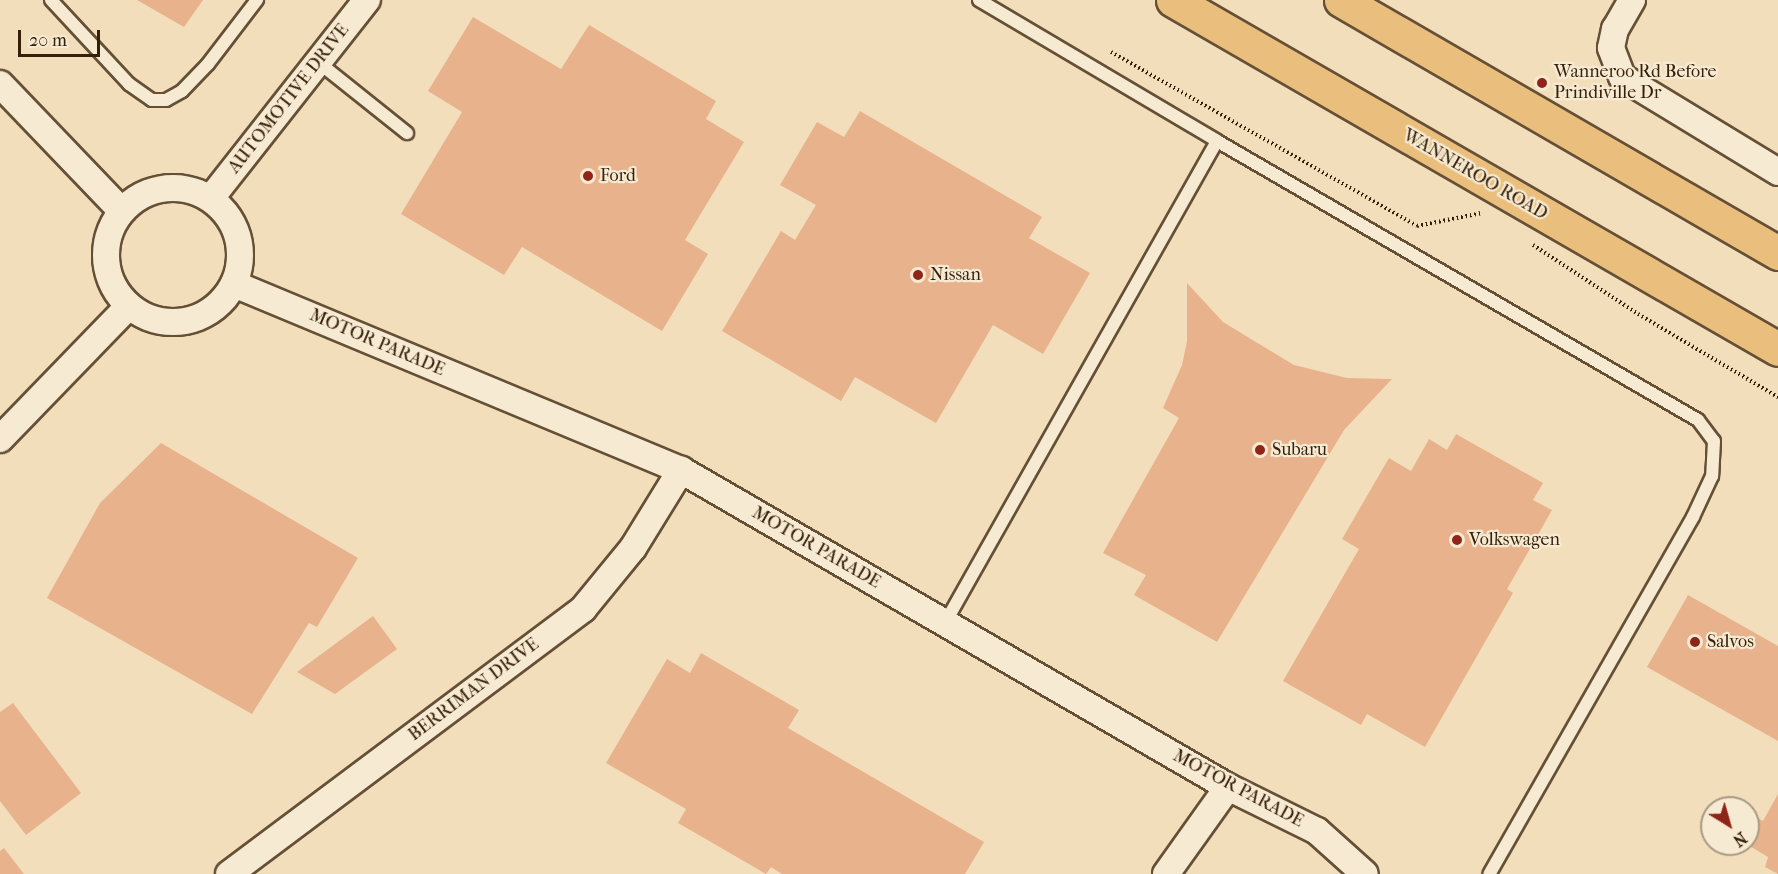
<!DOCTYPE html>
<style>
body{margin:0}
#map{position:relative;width:1778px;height:874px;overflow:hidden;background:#f3debc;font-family:"IM FELL French Canon",serif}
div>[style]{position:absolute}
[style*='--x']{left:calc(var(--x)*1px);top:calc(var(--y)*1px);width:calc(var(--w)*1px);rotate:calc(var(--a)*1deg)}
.building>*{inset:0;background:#e8b28c}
.path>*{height:4px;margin-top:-2px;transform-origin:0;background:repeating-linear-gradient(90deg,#36200a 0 1.5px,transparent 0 4.5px)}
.roads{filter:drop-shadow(2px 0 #655036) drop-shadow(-2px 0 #655036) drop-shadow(0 2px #655036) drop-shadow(0 -2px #655036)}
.lane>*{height:12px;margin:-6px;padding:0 6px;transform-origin:6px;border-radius:6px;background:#f7ead3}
.street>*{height:26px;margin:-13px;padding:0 13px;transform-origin:13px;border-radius:13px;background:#f7ead3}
.street>.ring{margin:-13px;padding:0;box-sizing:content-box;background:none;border:26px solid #f7ead3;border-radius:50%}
.highway>*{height:33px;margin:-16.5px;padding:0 16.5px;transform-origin:16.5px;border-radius:16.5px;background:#eabf7e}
.dots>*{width:16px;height:16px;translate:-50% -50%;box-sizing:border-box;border:3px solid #f7ead3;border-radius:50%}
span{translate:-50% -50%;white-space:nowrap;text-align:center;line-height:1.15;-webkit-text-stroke:4.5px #f7ead3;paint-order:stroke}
.poi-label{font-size:18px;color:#36200a}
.left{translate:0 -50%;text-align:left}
.street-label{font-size:18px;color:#36200a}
.north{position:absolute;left:1700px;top:796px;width:60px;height:60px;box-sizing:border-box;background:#f7ead3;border:2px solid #aa9983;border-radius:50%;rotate:143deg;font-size:16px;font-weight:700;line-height:24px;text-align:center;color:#36200a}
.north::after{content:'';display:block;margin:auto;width:21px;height:27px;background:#8f2418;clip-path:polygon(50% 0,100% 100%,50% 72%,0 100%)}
.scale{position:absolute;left:18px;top:30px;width:82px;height:27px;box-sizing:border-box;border:3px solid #36200a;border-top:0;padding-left:8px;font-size:18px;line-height:21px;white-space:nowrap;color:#36200a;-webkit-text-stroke:4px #f7ead3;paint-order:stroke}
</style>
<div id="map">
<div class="building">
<div style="clip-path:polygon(137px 0,203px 0,184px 27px)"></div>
<div style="clip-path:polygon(473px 17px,561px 69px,589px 25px,716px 101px,706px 119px,744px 142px,685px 240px,708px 254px,662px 331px,522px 247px,504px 275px,401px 214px,462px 112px,428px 91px)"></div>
<div style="clip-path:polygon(860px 111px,1042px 217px,1029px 238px,1090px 273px,1043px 354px,993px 325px,936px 423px,855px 377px,841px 401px,722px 331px,781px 231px,795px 240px,816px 205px,780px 185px,817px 122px,844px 137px)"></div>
<div style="clip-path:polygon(1187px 283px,1223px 322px,1294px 365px,1347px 378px,1392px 379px,1344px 430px,1217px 642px,1134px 595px,1146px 575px,1103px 553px,1179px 418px,1163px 408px,1182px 365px,1187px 341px)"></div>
<div style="clip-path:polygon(1456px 434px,1543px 483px,1533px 500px,1552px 510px,1507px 589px,1513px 593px,1425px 747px,1367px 714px,1361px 725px,1283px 681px,1359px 549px,1342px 539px,1389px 458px,1411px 471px,1429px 439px,1447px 450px)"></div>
<div style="clip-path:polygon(161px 443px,358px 558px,317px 627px,309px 623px,252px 714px,47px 598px,100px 503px)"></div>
<div style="clip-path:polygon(1688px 595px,1778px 646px,1778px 741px,1647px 667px)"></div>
<div style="clip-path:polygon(373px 616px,397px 649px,335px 694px,297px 672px)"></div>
<div style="clip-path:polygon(701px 653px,799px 710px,788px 728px,984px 842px,965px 874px,782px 874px,771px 867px,766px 874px,678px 823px,686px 809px,606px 763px,667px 659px,690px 673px)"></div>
<div style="clip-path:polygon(13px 703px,81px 793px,26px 835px,0 801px,0 712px)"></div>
<div style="clip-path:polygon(1778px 794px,1778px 874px,1765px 867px,1768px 857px,1748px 845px,1748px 813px,1763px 821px)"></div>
<div style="clip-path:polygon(1720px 798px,1738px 808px,1715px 808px)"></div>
<div style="clip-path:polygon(4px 848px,24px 874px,0 874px,0 851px)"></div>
</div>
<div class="path">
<div style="--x:1111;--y:52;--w:352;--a:29.6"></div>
<div style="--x:1417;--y:226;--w:66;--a:-11.3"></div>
<div style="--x:1533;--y:245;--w:126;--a:33.3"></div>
<div style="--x:1638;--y:314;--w:163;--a:30.7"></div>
</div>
<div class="roads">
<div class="lane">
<div style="--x:51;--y:0;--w:115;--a:47.1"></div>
<div style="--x:129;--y:84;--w:28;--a:35"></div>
<div style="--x:152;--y:100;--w:14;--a:0"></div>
<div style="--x:166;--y:100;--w:18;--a:-29"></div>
<div style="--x:182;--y:91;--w:37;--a:-46"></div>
<div style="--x:208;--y:64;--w:81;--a:-52.6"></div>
<div style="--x:979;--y:0;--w:277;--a:30.6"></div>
<div style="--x:318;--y:62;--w:114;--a:38.6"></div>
<div style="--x:945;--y:623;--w:553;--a:-60.56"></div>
<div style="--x:1217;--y:141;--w:556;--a:30.12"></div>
<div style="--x:1698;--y:420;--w:26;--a:53"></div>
<div style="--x:1714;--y:441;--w:35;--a:93"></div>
<div style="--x:1712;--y:476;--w:45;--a:114.9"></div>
<div style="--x:1693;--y:517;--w:411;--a:119.7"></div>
</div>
<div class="street">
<div style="--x:1632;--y:0;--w:34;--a:120"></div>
<div style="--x:1615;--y:29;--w:19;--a:102"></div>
<div style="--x:1611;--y:48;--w:31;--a:69"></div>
<div style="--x:1622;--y:77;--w:183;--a:31.3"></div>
<div style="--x:0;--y:84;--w:176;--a:46.2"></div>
<div class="ring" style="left:106px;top:188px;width:108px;height:108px"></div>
<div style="--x:211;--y:198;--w:252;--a:-51.8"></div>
<div style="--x:234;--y:284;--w:484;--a:22.6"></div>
<div style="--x:681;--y:470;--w:632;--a:30.09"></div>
<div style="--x:1228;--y:787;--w:99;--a:26.3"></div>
<div style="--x:1317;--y:831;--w:64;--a:41.9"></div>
<div style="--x:0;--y:439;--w:185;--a:-45.9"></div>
<div style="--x:229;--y:874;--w:442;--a:-36.8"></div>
<div style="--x:583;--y:609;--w:79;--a:-50.7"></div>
<div style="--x:633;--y:548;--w:92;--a:-58.4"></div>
<div style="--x:1166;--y:874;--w:107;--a:-54.5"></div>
</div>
<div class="highway">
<div style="--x:1173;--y:0;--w:698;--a:29.98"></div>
<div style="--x:1341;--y:0;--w:505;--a:30.07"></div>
</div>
</div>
<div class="dots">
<div style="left:1542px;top:83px;background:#8f2418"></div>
<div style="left:588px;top:176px;background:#8f2418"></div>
<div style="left:918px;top:275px;background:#8f2418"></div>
<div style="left:1260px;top:450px;background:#8f2418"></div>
<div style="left:1457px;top:540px;background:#8f2418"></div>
<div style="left:1695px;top:642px;background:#8f2418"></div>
</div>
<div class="poi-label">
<span class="left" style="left:1554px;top:83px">Wanneroo Rd Before<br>Prindiville Dr</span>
<span class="left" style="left:600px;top:176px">Ford</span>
<span class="left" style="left:930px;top:275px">Nissan</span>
<span class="left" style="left:1272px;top:450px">Subaru</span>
<span class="left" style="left:1469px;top:540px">Volkswagen</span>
<span class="left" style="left:1707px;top:642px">Salvos</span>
</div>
<div class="street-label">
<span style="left:289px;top:99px;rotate:-52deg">AUTOMOTIVE DRIVE</span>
<span style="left:1475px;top:175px;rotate:30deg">WANNEROO ROAD</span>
<span style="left:377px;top:343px;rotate:23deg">MOTOR PARADE</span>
<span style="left:816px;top:548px;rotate:30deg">MOTOR PARADE</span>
<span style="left:474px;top:690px;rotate:-37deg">BERRIMAN DRIVE</span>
<span style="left:1238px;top:789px;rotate:28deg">MOTOR PARADE</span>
</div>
<div class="north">N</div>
<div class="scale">20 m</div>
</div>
